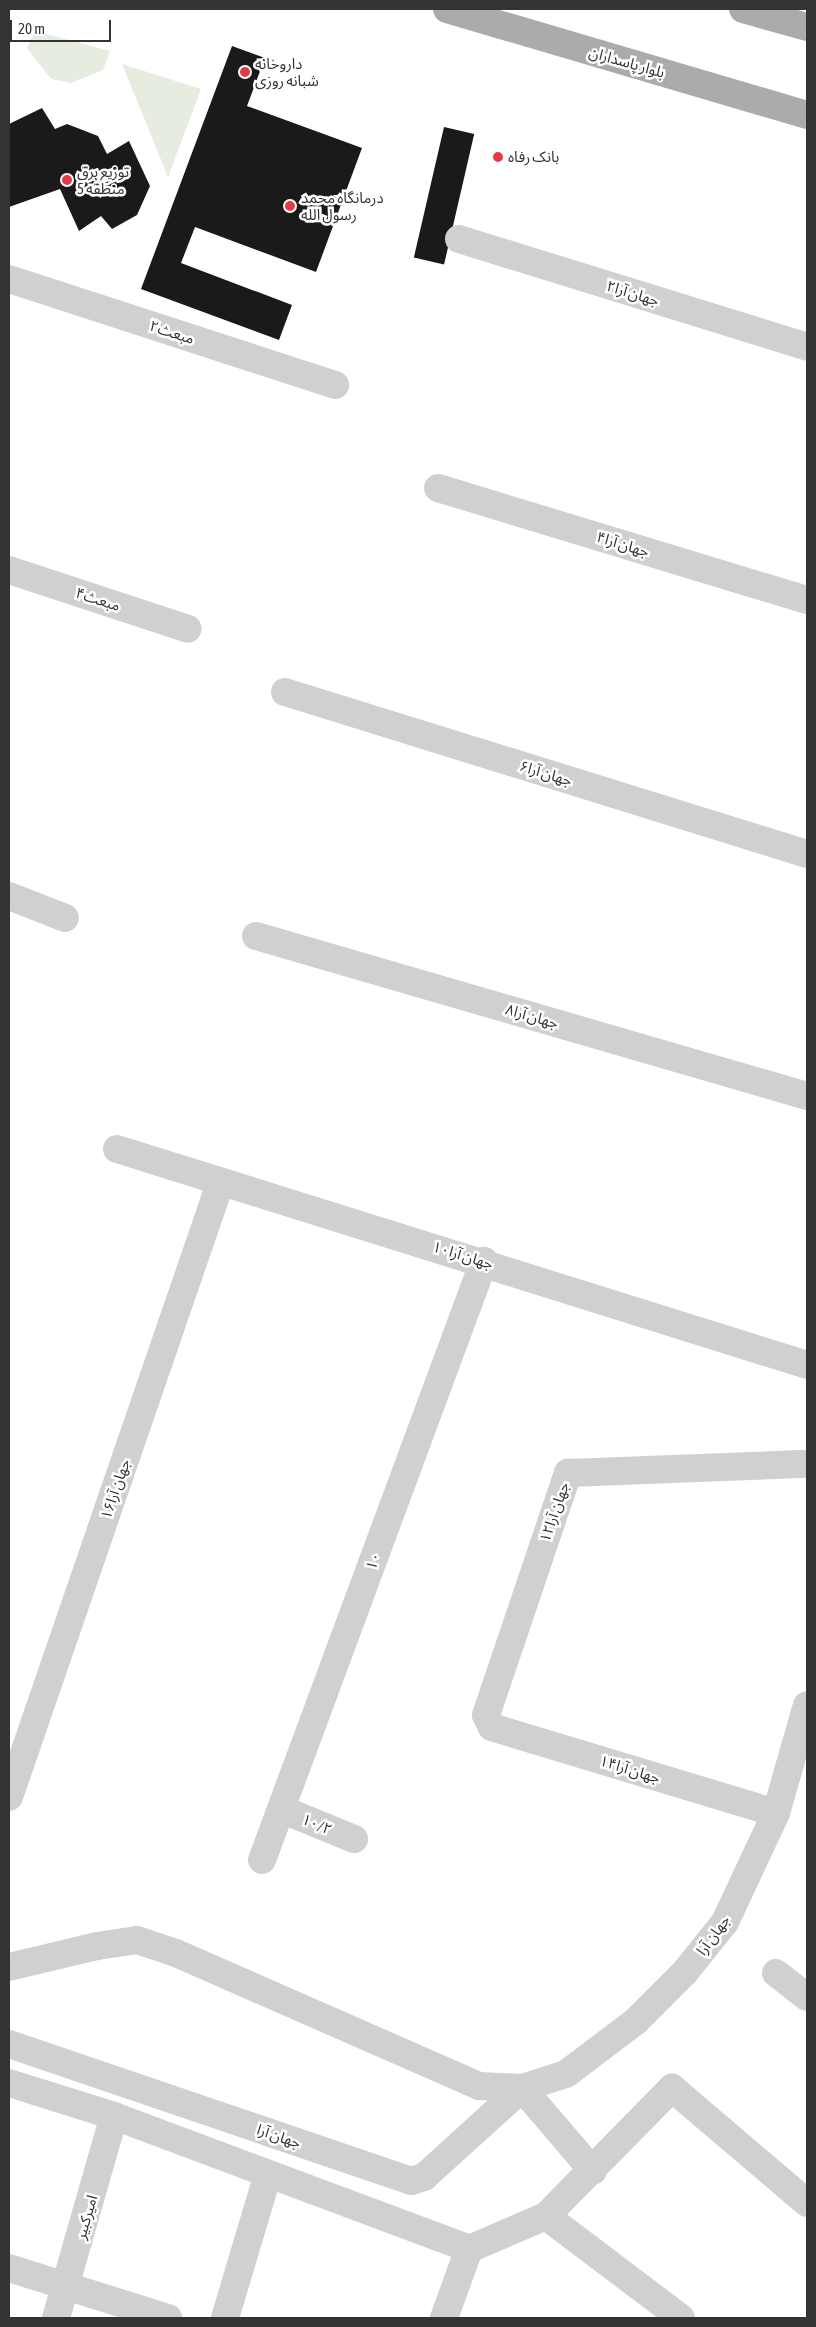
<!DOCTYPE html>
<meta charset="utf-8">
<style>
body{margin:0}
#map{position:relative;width:816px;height:2327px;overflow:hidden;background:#fff;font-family:"Asap Condensed","Noto Sans Arabic",sans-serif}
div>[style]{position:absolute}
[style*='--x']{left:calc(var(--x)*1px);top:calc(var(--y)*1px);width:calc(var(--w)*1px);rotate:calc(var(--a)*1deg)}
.green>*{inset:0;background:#e6ecdf}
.building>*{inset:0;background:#1a1a1a;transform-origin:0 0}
.minor>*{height:28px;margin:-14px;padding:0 14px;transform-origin:14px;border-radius:14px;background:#d0d0d0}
.tertiary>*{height:28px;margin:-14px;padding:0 14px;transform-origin:14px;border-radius:14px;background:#d0d0d0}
.primary>*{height:28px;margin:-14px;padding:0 14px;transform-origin:14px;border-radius:14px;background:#ababab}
.dots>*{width:14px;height:14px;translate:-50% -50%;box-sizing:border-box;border:2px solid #fff;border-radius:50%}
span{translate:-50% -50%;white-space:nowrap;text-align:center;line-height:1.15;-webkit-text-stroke:5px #fff;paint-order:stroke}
.street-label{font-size:15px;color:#333}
.poi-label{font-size:15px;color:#333}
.left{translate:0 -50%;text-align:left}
.frame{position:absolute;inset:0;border:10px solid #333;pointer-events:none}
.scale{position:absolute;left:10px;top:20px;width:101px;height:22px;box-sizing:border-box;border:2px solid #333;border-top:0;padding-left:6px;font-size:15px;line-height:18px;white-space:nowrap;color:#333;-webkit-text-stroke:4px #fff;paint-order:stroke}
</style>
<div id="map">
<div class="green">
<div style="clip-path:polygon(35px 31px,110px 51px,103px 70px,71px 83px,51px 79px,27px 48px)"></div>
<div style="clip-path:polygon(122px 64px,201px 89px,168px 177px)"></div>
</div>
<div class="building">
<div style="clip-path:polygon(232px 46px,265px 58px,247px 106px,362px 148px,316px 272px,195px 227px,181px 263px,292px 305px,279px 340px,141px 289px)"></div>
<div style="clip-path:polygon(42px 108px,55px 129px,67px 124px,98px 136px,107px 154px,129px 141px,150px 186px,137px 215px,112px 229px,101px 216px,79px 231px,60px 189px,9px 207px,9px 124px)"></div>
<div style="left:444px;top:127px;width:31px;height:134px;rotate:13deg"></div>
</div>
<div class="minor">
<div style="--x:459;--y:239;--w:364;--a:17.2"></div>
<div style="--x:9;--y:279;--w:343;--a:18"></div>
<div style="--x:438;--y:488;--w:386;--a:16.9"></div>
<div style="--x:9;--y:570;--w:188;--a:18.2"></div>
<div style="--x:285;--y:692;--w:547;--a:17.24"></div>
<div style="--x:9;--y:896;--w:60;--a:21.4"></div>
<div style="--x:256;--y:936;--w:574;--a:16.19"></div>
<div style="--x:117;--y:1149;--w:723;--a:17.38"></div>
<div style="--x:9;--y:1797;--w:651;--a:-71.01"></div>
<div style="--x:281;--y:1809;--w:79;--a:22.3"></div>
<div style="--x:776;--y:1813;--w:297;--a:-163.2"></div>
<div style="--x:492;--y:1727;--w:13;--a:-117"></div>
<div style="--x:486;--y:1715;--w:256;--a:-71.3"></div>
<div style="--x:568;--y:1473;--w:239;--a:-2.2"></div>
<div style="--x:262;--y:1860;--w:639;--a:-69.66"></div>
<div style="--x:776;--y:1973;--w:39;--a:38"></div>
<div style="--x:9;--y:2044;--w:425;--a:18.8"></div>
<div style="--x:411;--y:2181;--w:14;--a:-17"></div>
<div style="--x:424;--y:2177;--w:132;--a:-42.2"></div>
<div style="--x:522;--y:2088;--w:109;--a:49.5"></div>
<div style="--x:9;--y:2083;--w:110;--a:17.4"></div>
<div style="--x:114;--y:2116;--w:379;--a:20.5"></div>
<div style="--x:469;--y:2249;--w:84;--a:-23.2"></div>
<div style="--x:546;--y:2216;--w:180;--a:-45.5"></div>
<div style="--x:672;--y:2088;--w:177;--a:40.4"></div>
<div style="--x:546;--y:2216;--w:169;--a:37.1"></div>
<div style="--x:9;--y:2268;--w:167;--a:17.5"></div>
<div style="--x:56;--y:2318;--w:210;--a:-74"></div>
<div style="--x:225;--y:2318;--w:150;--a:-73.4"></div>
<div style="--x:444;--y:2318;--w:73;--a:-70.1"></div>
</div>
<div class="tertiary">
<div style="--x:9;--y:1967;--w:90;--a:-13.4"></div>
<div style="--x:97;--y:1946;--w:40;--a:-8.5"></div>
<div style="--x:137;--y:1940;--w:41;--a:18.4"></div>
<div style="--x:176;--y:1953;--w:331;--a:23.7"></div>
<div style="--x:479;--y:2086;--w:43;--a:2.7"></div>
<div style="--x:522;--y:2088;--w:46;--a:-17.7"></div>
<div style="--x:566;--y:2074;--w:88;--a:-37.1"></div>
<div style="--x:636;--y:2021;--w:69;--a:-45"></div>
<div style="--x:685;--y:1972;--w:64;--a:-51.3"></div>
<div style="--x:725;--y:1922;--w:120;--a:-64.9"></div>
<div style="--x:776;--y:1813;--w:112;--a:-74"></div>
</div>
<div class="primary">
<div style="--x:447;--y:9;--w:375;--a:16.4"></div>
<div style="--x:743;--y:9;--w:66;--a:15.7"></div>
</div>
<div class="dots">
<div style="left:245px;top:72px;background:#e63946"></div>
<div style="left:498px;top:157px;background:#e63946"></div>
<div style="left:67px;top:180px;background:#e63946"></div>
<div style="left:290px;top:206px;background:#e63946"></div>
</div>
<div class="street-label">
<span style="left:627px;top:62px;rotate:16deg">بلوار پاسداران</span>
<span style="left:633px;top:293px;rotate:17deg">جهان آرا۲</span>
<span style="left:172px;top:332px;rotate:18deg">مبعث۲</span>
<span style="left:623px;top:544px;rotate:17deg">جهان آرا۴</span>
<span style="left:98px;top:599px;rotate:18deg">مبعث۴</span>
<span style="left:546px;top:773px;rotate:17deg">جهان آرا۶</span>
<span style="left:532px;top:1016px;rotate:16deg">جهان آرا۸</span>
<span style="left:463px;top:1255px;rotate:17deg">جهان آرا۱۰</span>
<span style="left:115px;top:1489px;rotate:-71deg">جهان آرا۱۶</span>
<span style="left:554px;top:1512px;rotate:-71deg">جهان آرا۱۲</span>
<span style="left:373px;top:1561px;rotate:-70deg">۱۰</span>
<span style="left:630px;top:1769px;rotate:17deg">جهان آرا۱۴</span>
<span style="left:317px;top:1824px;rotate:23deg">۱۰/۲</span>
<span style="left:713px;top:1935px;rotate:-54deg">جهان آرا</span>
<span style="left:279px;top:2136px;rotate:19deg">جهان آرا</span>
<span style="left:86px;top:2217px;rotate:-74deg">امیرکبیر</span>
</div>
<div class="poi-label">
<span class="left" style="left:255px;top:72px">داروخانه<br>شبانه روزی</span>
<span class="left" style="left:508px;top:157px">بانک رفاه</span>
<span class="left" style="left:77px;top:180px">توزیع برق<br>منطقه 5</span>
<span class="left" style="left:301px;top:206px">درمانگاه محمد<br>رسول الله</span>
</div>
<div class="frame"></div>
<div class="scale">20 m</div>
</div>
